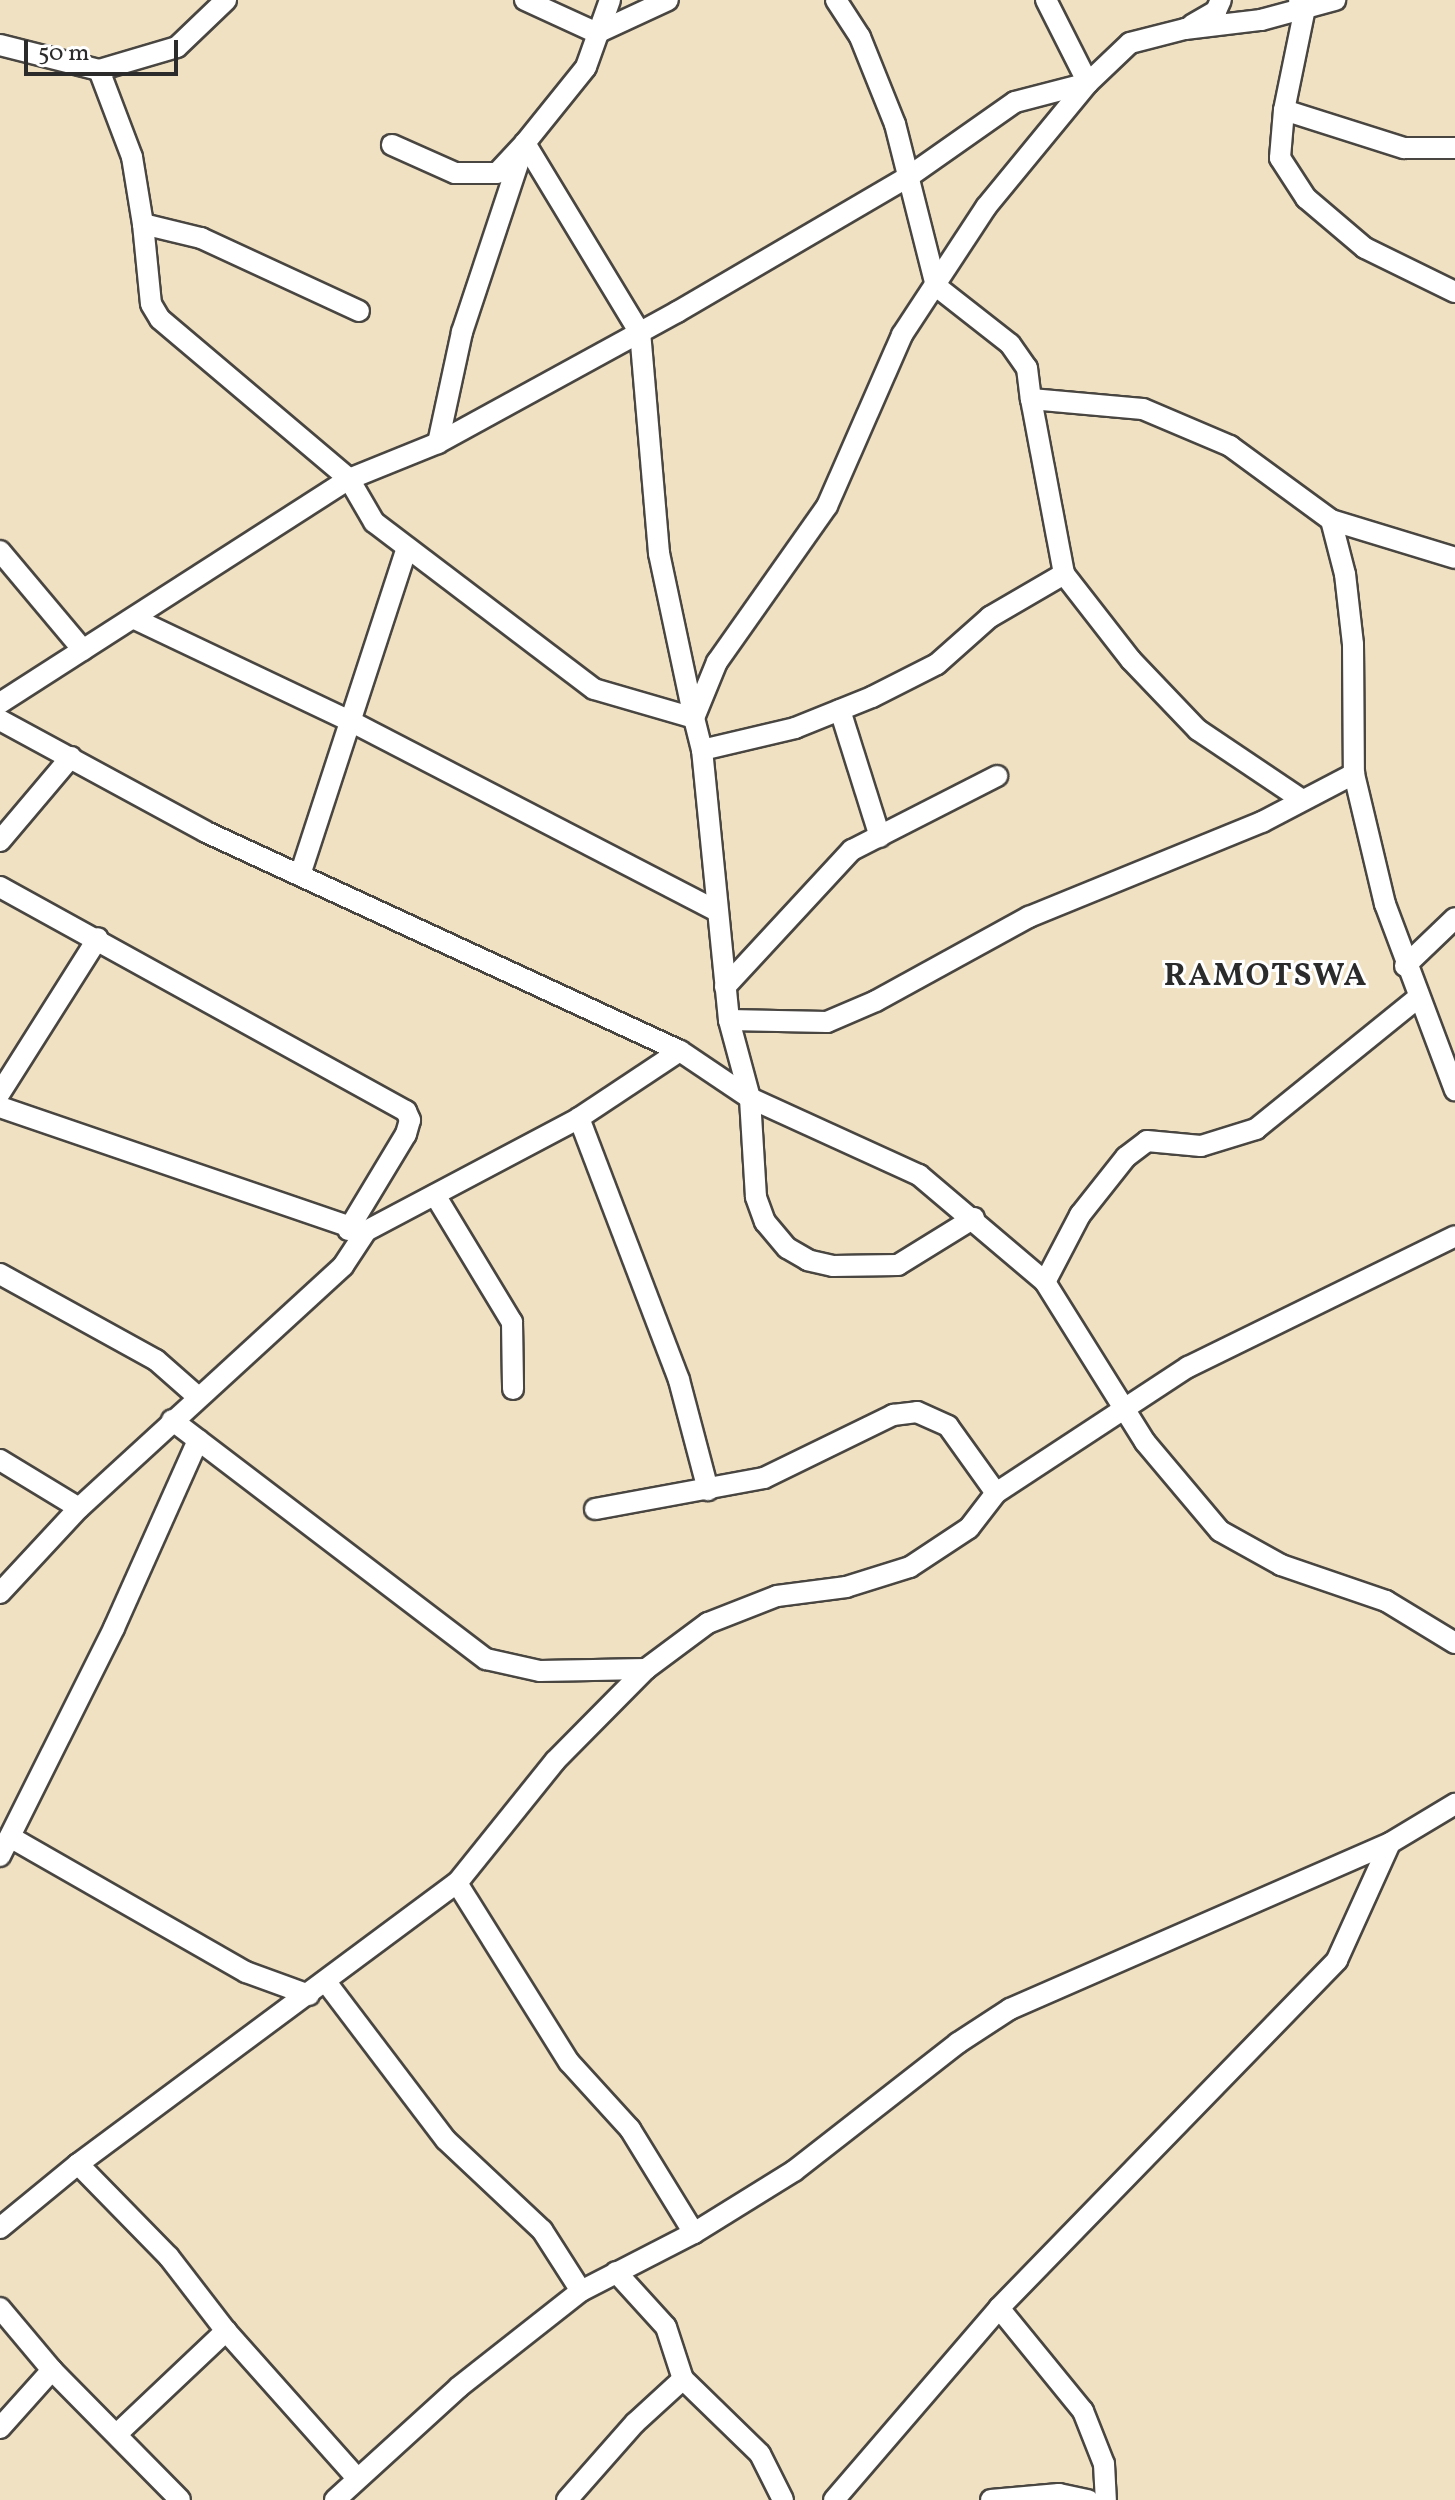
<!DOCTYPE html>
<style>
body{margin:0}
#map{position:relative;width:1455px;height:2500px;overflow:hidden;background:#f0e1c2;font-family:Vollkorn,serif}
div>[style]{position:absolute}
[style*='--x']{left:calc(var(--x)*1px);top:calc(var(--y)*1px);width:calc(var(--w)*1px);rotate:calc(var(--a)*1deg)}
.roads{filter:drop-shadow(2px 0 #494642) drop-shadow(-2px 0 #494642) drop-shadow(0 2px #494642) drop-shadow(0 -2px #494642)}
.minor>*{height:20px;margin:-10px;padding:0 10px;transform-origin:10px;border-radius:10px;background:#fff}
span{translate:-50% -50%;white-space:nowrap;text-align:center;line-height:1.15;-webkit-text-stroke:6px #fff;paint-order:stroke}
.district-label{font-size:32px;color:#2b2b2b;font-weight:700;letter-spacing:2px}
.scale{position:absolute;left:24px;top:40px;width:154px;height:36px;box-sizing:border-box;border:4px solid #2b2b2b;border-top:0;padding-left:10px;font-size:24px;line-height:28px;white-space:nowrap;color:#2b2b2b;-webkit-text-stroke:6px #fff;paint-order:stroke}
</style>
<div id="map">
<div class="roads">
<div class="minor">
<div style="--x:525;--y:0;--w:79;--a:24.6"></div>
<div style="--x:597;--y:33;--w:78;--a:-24.9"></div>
<div style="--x:836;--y:0;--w:44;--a:57"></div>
<div style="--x:860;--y:37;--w:94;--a:68.1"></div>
<div style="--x:895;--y:124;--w:167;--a:75.8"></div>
<div style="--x:936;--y:286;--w:94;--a:38.1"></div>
<div style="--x:1010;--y:344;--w:29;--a:55"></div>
<div style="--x:1027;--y:368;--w:31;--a:83"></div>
<div style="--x:1031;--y:399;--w:112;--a:5.1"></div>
<div style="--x:1143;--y:409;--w:95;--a:23"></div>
<div style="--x:1230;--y:446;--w:125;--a:36.2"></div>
<div style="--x:1331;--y:520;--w:56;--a:75.5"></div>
<div style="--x:1345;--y:574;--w:70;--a:83.5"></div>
<div style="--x:1353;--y:644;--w:130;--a:89.6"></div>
<div style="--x:1354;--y:774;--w:134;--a:76.6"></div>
<div style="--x:1385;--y:904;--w:199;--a:69.4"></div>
<div style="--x:1299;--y:0;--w:10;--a:53"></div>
<div style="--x:1305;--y:8;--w:104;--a:101.6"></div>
<div style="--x:1284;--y:110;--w:48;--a:94.8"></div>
<div style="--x:1280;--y:158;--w:48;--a:57"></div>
<div style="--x:1306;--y:198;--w:77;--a:40.3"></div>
<div style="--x:1365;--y:248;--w:100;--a:26.1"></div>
<div style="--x:1192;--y:25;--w:28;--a:-30"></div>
<div style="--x:1216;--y:11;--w:12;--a:-66"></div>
<div style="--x:0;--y:45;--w:102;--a:14.2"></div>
<div style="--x:99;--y:70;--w:81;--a:-16.4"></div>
<div style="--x:177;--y:47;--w:68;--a:-43.8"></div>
<div style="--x:99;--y:70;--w:93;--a:69.2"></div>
<div style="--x:132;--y:157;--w:68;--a:80.7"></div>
<div style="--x:143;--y:224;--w:60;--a:13.6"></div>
<div style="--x:201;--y:238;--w:174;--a:24.8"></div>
<div style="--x:1284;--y:110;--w:126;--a:17.6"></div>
<div style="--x:1404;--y:148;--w:51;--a:0"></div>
<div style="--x:143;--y:224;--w:80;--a:84.3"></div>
<div style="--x:151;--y:304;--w:17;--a:59"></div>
<div style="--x:160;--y:319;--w:248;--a:40.2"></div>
<div style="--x:349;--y:479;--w:50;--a:59.8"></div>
<div style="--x:374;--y:522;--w:276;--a:37.2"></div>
<div style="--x:594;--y:689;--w:104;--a:16.2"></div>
<div style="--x:694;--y:718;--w:169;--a:-102"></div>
<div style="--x:659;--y:553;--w:221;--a:-94.9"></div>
<div style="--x:640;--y:333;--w:222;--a:-121.2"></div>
<div style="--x:525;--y:143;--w:41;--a:133"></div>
<div style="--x:497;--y:173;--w:42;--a:180"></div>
<div style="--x:455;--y:173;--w:69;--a:-156"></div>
<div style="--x:1031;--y:399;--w:178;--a:79.3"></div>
<div style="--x:1064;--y:574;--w:109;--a:52.1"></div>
<div style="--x:1131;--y:660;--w:97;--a:46.3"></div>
<div style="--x:1198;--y:730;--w:125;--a:33.9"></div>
<div style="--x:438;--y:443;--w:114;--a:-77.8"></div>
<div style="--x:462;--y:332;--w:199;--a:-71.6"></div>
<div style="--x:525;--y:143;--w:97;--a:-51.2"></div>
<div style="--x:586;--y:67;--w:71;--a:-70.3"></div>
<div style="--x:1331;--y:520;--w:130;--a:17"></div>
<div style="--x:0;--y:551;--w:129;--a:50"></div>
<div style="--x:135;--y:619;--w:240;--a:25.4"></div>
<div style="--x:352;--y:722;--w:411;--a:27.4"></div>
<div style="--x:0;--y:703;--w:415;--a:-32.7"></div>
<div style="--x:349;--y:479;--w:96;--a:-22"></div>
<div style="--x:438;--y:443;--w:273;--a:-28.7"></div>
<div style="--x:677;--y:312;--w:271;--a:-30.3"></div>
<div style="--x:911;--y:175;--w:127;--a:-35.1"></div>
<div style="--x:1015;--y:102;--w:75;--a:-14.6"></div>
<div style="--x:1088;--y:83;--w:58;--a:-43.6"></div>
<div style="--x:1130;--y:43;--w:57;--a:-14.3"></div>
<div style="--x:1185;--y:29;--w:77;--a:-6.8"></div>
<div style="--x:1261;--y:20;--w:77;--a:-15.1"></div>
<div style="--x:840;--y:710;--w:133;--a:72.5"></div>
<div style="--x:0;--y:720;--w:234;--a:28.5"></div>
<div style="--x:206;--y:832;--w:522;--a:24.8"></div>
<div style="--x:680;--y:1051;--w:84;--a:33.9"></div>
<div style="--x:750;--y:1098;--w:186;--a:24.5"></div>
<div style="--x:919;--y:1175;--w:165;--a:40.3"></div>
<div style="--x:1045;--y:1282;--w:189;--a:58"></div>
<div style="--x:1145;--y:1442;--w:116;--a:49.9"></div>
<div style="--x:1220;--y:1531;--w:70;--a:29.1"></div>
<div style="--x:1281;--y:1565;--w:111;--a:18.9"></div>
<div style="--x:1386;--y:1601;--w:81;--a:31.3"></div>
<div style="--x:702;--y:750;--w:96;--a:-13.3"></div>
<div style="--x:795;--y:728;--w:83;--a:-21.9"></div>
<div style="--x:872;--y:697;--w:73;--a:-26.9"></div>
<div style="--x:937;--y:664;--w:71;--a:-41.6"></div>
<div style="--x:990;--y:617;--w:86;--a:-30.2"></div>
<div style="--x:0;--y:841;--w:110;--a:-49.8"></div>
<div style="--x:300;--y:875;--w:342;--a:-71.9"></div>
<div style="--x:0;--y:887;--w:464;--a:28.9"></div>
<div style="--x:406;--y:1111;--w:10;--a:66"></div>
<div style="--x:410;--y:1120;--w:15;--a:106"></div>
<div style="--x:406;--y:1134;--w:112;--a:121.1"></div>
<div style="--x:1405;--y:966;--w:69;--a:-43.8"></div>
<div style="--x:725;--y:987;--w:187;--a:-47.2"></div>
<div style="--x:852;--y:850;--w:163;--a:-27"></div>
<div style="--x:729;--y:1020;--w:98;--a:1.2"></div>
<div style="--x:827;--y:1022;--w:53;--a:-23.2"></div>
<div style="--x:876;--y:1001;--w:175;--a:-28.8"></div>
<div style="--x:1029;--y:917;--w:252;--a:-22.2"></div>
<div style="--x:1262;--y:822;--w:104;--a:-27.6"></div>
<div style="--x:0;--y:1093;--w:183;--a:-57.7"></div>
<div style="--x:0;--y:1107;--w:383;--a:18.9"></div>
<div style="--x:579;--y:1118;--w:280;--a:69.1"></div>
<div style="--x:679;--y:1380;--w:114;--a:75.2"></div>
<div style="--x:435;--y:1195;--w:149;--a:58.8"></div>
<div style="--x:512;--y:1322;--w:67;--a:89.1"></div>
<div style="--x:974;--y:1218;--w:89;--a:148.3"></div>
<div style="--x:898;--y:1265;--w:65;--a:179.1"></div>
<div style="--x:833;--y:1266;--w:26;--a:-167"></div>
<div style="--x:808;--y:1260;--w:24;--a:-150"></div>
<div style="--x:787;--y:1248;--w:34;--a:-130"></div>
<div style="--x:765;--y:1222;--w:27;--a:-110"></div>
<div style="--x:756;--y:1197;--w:99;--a:-93.5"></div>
<div style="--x:750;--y:1098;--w:81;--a:-105.1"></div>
<div style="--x:729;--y:1020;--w:271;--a:-95.7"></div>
<div style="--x:702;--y:750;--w:33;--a:-104"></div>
<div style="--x:694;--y:718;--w:61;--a:-67.7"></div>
<div style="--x:717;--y:662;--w:191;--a:-54.8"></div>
<div style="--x:827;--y:506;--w:187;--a:-66.3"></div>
<div style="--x:902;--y:335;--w:153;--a:-56.7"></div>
<div style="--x:986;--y:207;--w:161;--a:-50.6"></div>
<div style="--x:1088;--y:83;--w:93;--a:-116.8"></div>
<div style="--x:0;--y:1274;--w:178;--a:28.9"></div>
<div style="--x:156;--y:1360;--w:56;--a:41.4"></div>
<div style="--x:1045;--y:1282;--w:76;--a:-62.4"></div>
<div style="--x:1080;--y:1215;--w:74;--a:-51.6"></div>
<div style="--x:1126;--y:1157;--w:26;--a:-37"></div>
<div style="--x:1147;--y:1141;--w:54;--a:5.3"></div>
<div style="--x:1201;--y:1146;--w:58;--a:-17.2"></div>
<div style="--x:1256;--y:1129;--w:208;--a:-39"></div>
<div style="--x:172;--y:1420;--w:395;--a:37.3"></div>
<div style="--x:486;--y:1659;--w:55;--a:12.5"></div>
<div style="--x:540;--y:1671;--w:106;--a:-1.1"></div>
<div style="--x:0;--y:1460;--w:92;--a:31.3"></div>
<div style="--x:595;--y:1509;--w:172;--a:-10.4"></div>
<div style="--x:764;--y:1478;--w:144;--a:-26"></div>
<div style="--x:893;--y:1415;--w:24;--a:-7"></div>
<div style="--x:917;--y:1412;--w:34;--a:24"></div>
<div style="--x:948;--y:1426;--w:82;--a:54.4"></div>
<div style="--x:0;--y:1593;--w:116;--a:-47.1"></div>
<div style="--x:79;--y:1508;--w:358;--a:-42.5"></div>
<div style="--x:343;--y:1266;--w:42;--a:-56.7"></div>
<div style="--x:366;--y:1231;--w:241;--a:-27.9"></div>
<div style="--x:579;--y:1118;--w:121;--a:-33.6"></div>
<div style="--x:10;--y:1837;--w:272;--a:29.8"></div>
<div style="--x:246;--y:1972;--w:67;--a:20.1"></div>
<div style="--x:0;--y:1856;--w:255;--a:-63.4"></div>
<div style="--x:114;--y:1628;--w:206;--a:-65.9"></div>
<div style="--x:457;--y:1883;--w:211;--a:58"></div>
<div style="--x:569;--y:2062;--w:91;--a:47.7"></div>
<div style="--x:630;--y:2129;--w:122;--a:58.4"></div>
<div style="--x:326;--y:1982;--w:198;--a:52.8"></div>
<div style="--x:446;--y:2140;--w:132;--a:43.2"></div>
<div style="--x:542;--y:2230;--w:72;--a:57.4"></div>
<div style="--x:78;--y:2164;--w:130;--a:45.6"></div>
<div style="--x:169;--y:2257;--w:93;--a:52.4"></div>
<div style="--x:226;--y:2331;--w:197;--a:48.3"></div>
<div style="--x:0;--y:2228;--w:101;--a:-39.4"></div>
<div style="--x:78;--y:2164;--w:472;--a:-36.6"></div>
<div style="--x:457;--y:1883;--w:156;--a:-51.2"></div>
<div style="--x:555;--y:1761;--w:129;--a:-45.3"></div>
<div style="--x:646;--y:1669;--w:77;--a:-36.6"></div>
<div style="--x:708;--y:1623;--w:74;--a:-21.4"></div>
<div style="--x:777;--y:1596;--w:70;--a:-7.4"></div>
<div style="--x:846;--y:1587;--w:67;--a:-17.4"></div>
<div style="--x:910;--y:1567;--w:71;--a:-33.5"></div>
<div style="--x:969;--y:1528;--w:44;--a:-52.4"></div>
<div style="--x:996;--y:1493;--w:230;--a:-33.3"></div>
<div style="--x:1188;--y:1367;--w:297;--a:-26.1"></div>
<div style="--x:616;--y:2272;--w:74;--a:47.7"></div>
<div style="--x:666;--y:2327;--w:55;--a:71.9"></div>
<div style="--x:683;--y:2379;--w:107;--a:44.2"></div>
<div style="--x:760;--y:2454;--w:51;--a:63.4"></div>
<div style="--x:0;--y:2308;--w:81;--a:50"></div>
<div style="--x:52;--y:2370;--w:182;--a:45.4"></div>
<div style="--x:999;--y:2308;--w:133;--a:50.8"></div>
<div style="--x:1083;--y:2411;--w:57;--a:68.4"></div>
<div style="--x:1104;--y:2464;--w:36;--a:87"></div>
<div style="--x:0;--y:2428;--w:78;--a:-48.1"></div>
<div style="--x:118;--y:2433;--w:149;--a:-43.4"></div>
<div style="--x:335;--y:2500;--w:168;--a:-42.3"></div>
<div style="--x:459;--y:2387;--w:155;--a:-38.2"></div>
<div style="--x:581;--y:2291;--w:127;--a:-27.2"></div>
<div style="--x:694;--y:2233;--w:118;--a:-31.8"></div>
<div style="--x:794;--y:2171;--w:208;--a:-38"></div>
<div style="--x:958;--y:2043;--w:62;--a:-33.2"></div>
<div style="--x:1010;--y:2009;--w:415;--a:-23.6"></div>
<div style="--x:1390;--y:1843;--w:76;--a:-31"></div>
<div style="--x:567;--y:2500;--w:103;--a:-48.6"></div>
<div style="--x:635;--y:2423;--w:65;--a:-42.5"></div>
<div style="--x:834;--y:2500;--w:253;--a:-49.3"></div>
<div style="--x:999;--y:2308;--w:485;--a:-45.8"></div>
<div style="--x:1337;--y:1960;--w:128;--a:-65.6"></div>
<div style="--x:991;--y:2500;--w:68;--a:-5"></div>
<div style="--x:1059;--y:2494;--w:30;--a:12"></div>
</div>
</div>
<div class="district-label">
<span style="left:1266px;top:977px">RAMOTSWA</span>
</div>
<div class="scale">50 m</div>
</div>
